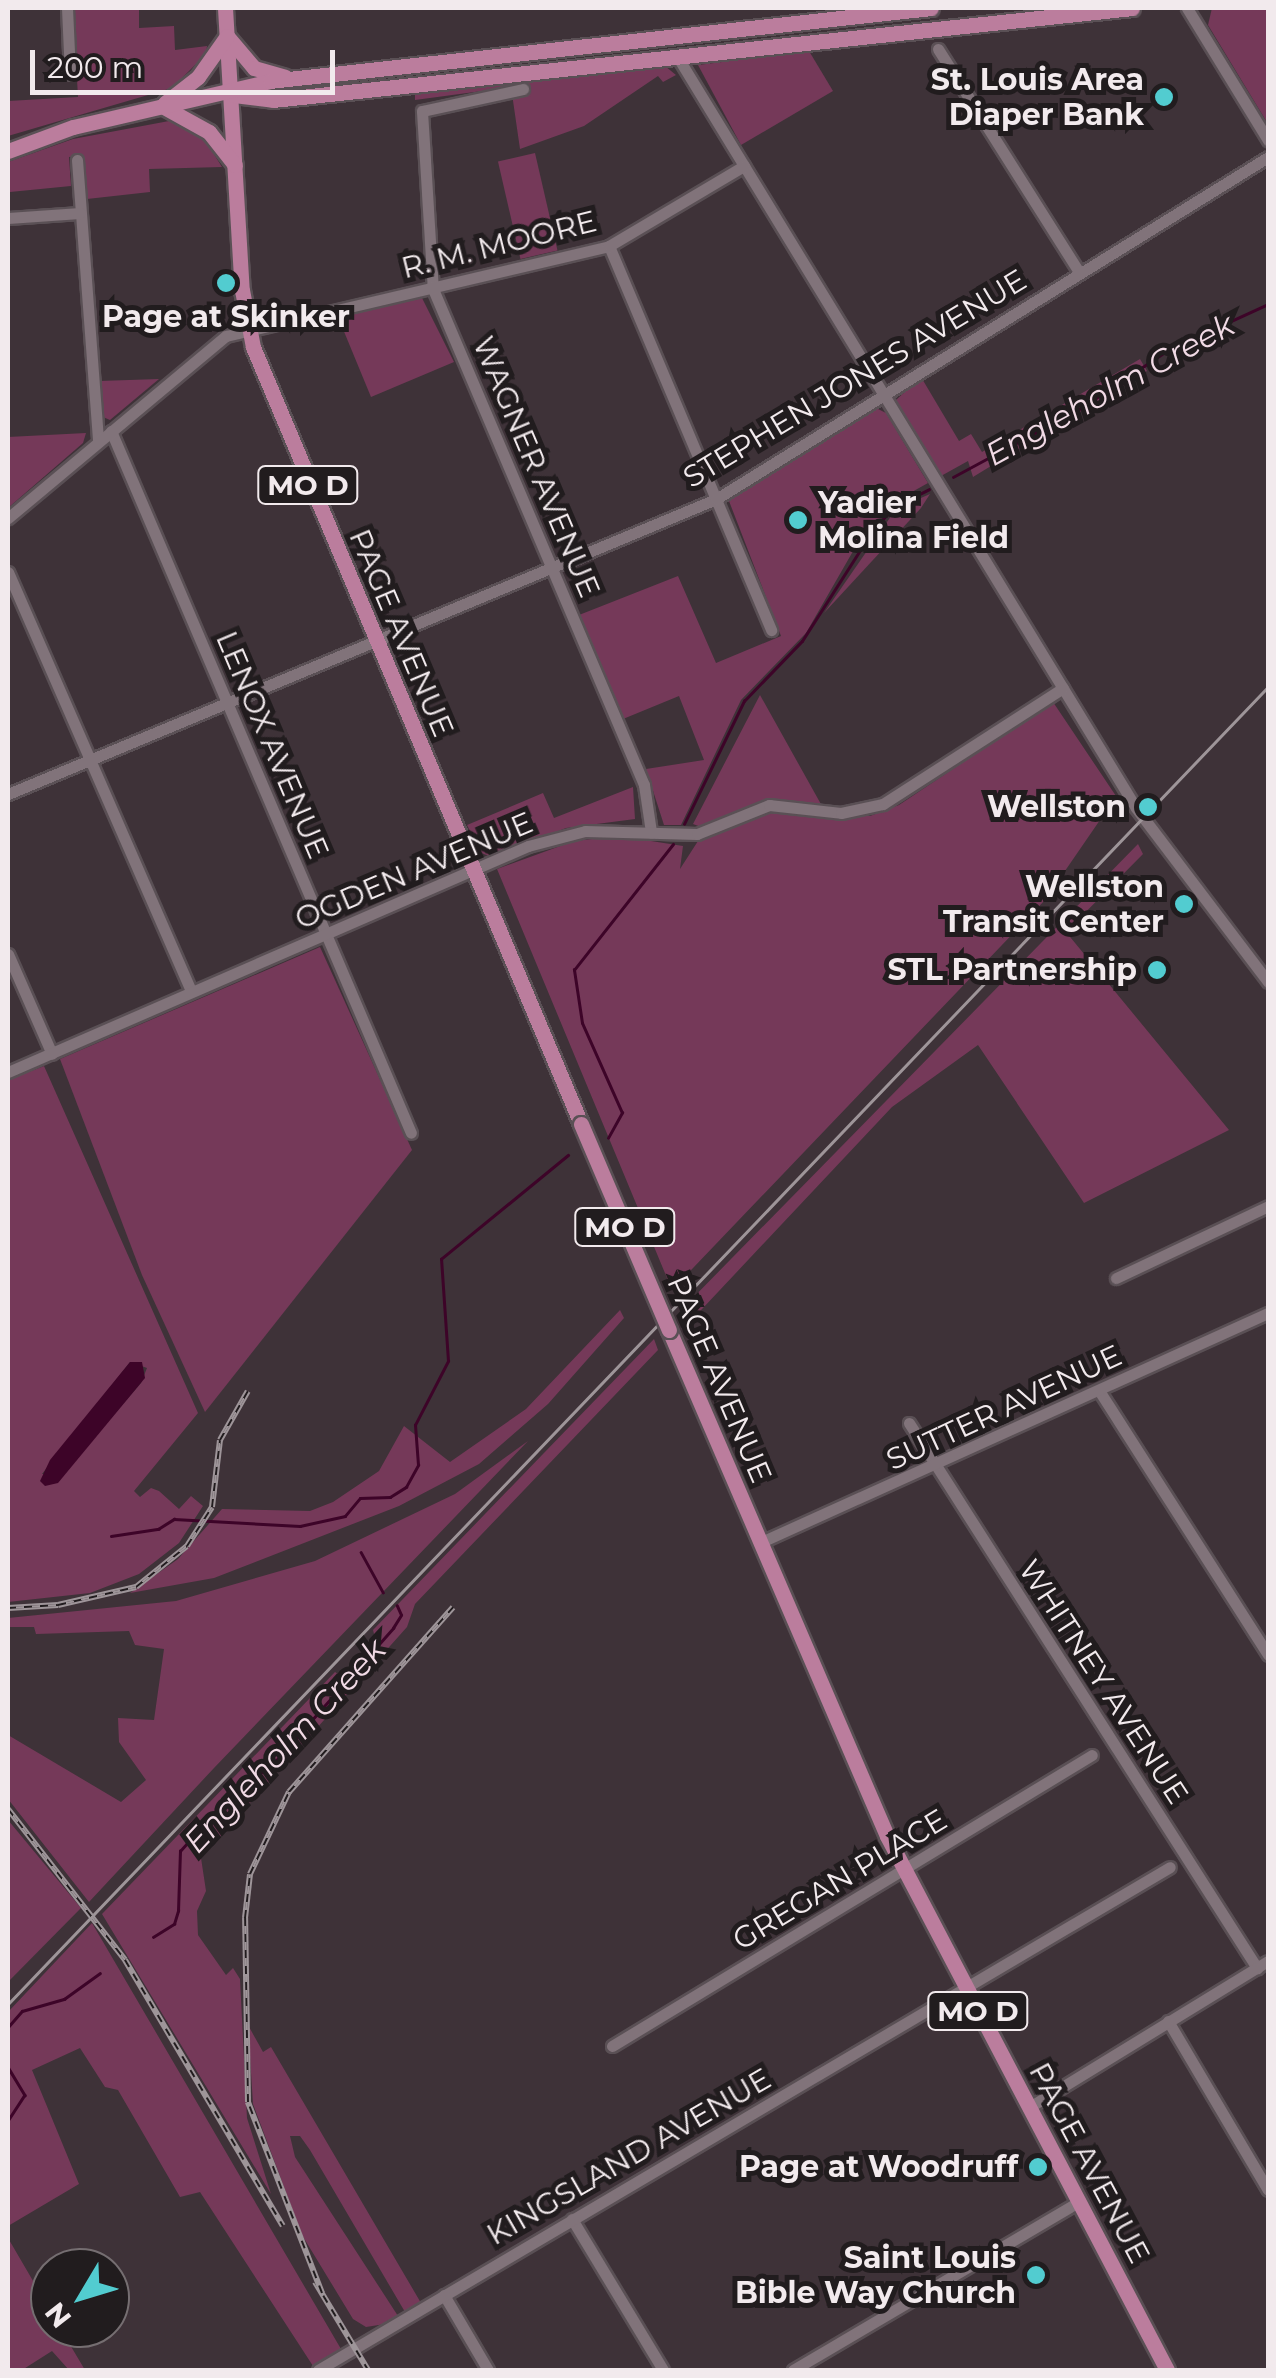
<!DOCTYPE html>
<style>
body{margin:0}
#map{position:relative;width:1276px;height:2378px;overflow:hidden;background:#3e3238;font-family:Montserrat,sans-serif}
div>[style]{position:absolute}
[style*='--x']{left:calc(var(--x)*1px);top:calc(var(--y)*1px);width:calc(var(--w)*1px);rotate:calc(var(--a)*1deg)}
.green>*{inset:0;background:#753959;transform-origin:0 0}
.water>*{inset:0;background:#3d0428}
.stream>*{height:2.5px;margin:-1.25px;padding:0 1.25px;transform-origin:1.25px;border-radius:1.25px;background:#3d0428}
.roads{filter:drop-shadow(2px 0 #5a5055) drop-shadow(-2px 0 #5a5055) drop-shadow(0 2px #5a5055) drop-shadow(0 -2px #5a5055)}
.minor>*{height:11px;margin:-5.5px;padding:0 5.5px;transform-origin:5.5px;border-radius:5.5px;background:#81737a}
.major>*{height:15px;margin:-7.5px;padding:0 7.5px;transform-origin:7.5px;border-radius:7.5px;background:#bb7d9d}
.tram>*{height:2.5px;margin:-1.25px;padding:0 1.25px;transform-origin:1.25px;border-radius:1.25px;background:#9e9599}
.rail>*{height:6px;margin-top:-3px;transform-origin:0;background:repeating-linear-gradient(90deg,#211c1e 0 8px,#9e9599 0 16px);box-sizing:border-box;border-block:2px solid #9e9599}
.bridges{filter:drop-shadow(2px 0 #5a5055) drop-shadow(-2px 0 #5a5055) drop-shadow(0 2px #5a5055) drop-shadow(0 -2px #5a5055)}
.major-bridge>*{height:15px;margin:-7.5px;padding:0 7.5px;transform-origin:7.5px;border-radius:7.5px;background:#bb7d9d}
.dots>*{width:28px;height:28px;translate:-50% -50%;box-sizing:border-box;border:5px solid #211c1e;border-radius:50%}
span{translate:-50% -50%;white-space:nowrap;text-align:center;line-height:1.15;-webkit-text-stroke:10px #211c1e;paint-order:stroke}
.shield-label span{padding:2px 8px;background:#211c1e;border:2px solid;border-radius:8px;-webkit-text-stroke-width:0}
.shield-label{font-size:28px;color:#f2eaed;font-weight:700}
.poi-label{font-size:30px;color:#f2eaed;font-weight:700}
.right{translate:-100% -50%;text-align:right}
.left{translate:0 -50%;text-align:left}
.street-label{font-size:30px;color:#f2eaed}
.water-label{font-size:32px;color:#f1dae5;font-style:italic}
.frame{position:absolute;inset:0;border:10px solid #f2eaed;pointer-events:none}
.north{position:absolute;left:30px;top:2248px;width:100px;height:100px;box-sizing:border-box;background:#211c1e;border:2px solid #756e71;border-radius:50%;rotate:232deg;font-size:28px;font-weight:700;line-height:40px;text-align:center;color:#f2eaed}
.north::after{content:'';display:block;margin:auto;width:35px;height:45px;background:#52ccd0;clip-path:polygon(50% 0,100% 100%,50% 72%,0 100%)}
.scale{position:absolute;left:30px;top:50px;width:305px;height:45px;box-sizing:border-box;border:5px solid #f2eaed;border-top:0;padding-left:12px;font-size:30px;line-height:35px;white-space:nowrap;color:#f2eaed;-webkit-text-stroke:8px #211c1e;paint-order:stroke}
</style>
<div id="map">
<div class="green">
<div style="clip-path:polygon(73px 8px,139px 8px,139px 28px,174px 26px,175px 50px,207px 46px,206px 54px,172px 88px,8px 136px,8px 101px,78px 97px)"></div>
<div style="clip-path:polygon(1212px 8px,1268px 8px,1268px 124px,1208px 25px)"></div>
<div style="clip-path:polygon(809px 51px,833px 91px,741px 145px,698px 65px)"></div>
<div style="clip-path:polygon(665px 66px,676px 75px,663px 82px,658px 76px,584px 126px,520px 149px,511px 87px,415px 100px,415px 93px)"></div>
<div style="clip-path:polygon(169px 121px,198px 129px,222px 167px,149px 169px,150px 192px,87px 199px,83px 156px,69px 157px,71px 186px,10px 192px,8px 211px,8px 162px,73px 139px)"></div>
<div style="left:535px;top:153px;width:100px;height:38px;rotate:77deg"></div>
<div style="clip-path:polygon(422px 298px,454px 362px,371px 397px,338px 317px)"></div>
<div style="clip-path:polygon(1140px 359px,1147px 371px,973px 477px,968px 461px,941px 476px,896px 400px,921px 377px,959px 441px,971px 434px,982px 452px)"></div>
<div style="clip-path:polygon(159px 379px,110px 420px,103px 417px,99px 381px)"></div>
<div style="clip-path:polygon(876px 408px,886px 413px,928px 483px,894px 502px,852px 553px,806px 633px,741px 700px,681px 825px,664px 825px,646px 769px,704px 760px,679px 696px,623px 719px,579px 615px,678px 576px,716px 663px,781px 636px,729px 501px)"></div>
<div style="clip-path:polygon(86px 433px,83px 443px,8px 508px,8px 437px)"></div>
<div style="clip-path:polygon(930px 494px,921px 508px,824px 613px,896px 509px)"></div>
<div style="clip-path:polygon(760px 695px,822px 806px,765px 800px,701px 827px,693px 824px)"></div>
<div style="clip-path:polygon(1053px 702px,1124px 808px,1116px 805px,1100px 820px,1045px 900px,672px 1290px,497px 869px,574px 841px,619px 836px,683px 846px,680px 869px,698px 841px,767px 813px,870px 816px,899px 805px)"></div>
<div style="clip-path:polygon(633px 787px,635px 819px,566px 828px,492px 857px,481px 853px,467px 825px,543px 793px,554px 818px)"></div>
<div style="clip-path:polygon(1138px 844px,1143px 854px,1066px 932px,1229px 1130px,1084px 1203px,978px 1045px,892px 1107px,687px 1325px,681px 1310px)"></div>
<div style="clip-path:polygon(320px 947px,412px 1150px,205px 1412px,142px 1275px,60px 1059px)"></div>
<div style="clip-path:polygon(evenodd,44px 1066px,198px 1413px,134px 1491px,140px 1497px,151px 1488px,159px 1491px,179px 1509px,191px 1496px,203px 1506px,179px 1543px,139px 1574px,90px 1593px,8px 1602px,8px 1080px,44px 1066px,130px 1362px,147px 1368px,141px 1383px,63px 1474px,42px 1474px,130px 1362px)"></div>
<div style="clip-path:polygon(620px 1310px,624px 1318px,548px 1404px,479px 1464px,399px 1506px,214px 1578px,130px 1593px,178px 1559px,222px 1509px,310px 1511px,333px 1502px,379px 1471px,404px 1426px,450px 1462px,526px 1409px)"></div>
<div style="clip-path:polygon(654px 1339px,658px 1350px,415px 1604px,407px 1627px,201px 1858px,206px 1891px,197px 1911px,198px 1935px,226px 1975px,233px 1968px,240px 1979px,247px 2118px,271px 2194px,102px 1914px,335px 1672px,341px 1676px,375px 1638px,373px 1630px)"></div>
<div style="clip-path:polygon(528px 1441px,214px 1768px,89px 1902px,8px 1799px,8px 1735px,121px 1802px,146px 1780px,119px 1742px,118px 1718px,154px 1720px,164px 1649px,135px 1645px,129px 1631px,36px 1634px,34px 1627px,8px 1627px,8px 1618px,176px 1601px,315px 1561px,455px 1494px)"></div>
<div style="clip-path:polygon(8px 1820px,81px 1908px,8px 1982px)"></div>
<div style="clip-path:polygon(92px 1923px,341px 2349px,313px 2366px,200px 2192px,180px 2197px,118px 2090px,105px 2087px,80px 2048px,32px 2070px,79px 2184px,8px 2226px,8px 2012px)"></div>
<div style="clip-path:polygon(248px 2025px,263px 2052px,271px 2047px,421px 2303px,405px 2312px,310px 2150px,300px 2136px,290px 2136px,295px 2157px,398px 2316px,385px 2324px,366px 2327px,353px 2319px,302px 2235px,253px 2104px)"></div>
<div style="clip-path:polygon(8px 2238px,50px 2310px,50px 2328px,60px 2328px,85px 2370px,69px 2370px,52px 2351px,22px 2370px,8px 2370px)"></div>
</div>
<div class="water">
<div style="clip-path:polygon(130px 1362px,142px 1362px,145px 1378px,58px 1483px,45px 1486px,40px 1481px,50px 1460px)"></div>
</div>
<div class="stream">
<div style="--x:953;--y:477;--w:145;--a:-28.3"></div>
<div style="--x:1081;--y:408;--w:105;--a:-33.7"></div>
<div style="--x:1168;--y:350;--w:110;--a:-24.7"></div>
<div style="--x:684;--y:824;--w:137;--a:-64"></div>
<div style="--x:744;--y:701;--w:83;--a:-46"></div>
<div style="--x:802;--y:641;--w:132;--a:-57.4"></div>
<div style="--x:873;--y:530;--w:31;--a:-48"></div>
<div style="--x:894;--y:507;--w:39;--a:-27"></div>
<div style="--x:608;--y:1138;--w:29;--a:-61"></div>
<div style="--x:622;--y:1113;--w:98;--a:-114"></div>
<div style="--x:582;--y:1023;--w:54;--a:-98.6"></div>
<div style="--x:574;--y:970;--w:160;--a:-51.8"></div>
<div style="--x:111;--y:1536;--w:48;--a:-8.5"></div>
<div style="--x:158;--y:1529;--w:19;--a:-32"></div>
<div style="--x:174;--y:1519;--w:126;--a:3.2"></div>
<div style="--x:300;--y:1526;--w:46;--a:-12.5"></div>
<div style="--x:345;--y:1516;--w:23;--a:-50"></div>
<div style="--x:360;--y:1498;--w:30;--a:-2"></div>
<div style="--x:390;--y:1497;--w:19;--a:-32"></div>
<div style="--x:406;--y:1487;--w:25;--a:-61"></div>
<div style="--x:418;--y:1465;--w:40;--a:-94.3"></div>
<div style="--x:415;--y:1425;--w:72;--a:-62.7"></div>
<div style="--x:448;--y:1361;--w:102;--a:-93.9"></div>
<div style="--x:441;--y:1259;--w:164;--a:-39.3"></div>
<div style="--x:361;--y:1552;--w:46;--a:61.2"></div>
<div style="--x:153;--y:1937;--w:25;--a:-32"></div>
<div style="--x:174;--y:1924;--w:14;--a:-73"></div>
<div style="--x:178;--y:1911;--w:60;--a:-88.1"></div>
<div style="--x:180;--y:1851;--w:82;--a:-48"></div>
<div style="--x:235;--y:1790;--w:45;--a:-34"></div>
<div style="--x:272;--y:1765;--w:183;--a:-48.5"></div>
<div style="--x:393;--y:1628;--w:15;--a:-58"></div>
<div style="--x:401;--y:1615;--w:10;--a:-114"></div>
<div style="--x:8;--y:2027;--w:21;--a:-49"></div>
<div style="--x:22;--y:2011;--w:44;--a:-15.9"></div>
<div style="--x:64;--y:1999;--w:44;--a:-35.8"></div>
<div style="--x:8;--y:2067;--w:33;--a:59"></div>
<div style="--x:25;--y:2095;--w:31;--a:123"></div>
</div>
<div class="roads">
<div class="minor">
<div style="--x:67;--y:8;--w:66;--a:87.4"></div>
<div style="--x:1187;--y:8;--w:155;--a:58.5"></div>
<div style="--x:938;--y:49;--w:264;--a:57.7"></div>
<div style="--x:677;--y:56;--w:881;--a:58.6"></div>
<div style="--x:1136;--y:808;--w:218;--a:52.8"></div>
<div style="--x:523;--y:89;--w:103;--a:167.7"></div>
<div style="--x:422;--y:111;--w:178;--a:86.5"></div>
<div style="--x:433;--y:289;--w:539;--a:66.95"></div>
<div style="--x:644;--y:785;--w:48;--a:81.5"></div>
<div style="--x:77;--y:160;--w:282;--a:85.7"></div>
<div style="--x:8;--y:218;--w:72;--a:-4"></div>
<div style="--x:609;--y:246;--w:417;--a:67.1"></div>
<div style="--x:111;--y:431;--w:763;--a:66.86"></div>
<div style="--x:8;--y:518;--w:284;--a:-39.9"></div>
<div style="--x:226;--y:336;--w:393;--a:-13.2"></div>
<div style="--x:609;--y:246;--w:157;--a:-30.7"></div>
<div style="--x:8;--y:572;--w:457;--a:66.4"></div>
<div style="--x:8;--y:794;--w:767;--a:-22.62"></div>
<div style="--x:716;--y:499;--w:649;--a:-31.78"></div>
<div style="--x:8;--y:954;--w:109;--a:66.3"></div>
<div style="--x:8;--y:1072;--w:567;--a:-23.49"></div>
<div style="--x:528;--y:846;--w:59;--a:-14.7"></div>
<div style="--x:585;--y:831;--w:112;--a:1.5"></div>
<div style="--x:697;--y:834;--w:78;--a:-21.9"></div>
<div style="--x:769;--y:805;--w:72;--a:6.3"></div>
<div style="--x:841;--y:813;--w:43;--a:-12.1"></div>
<div style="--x:883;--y:804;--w:214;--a:-32.8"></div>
<div style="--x:1116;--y:1278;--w:168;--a:-25.3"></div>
<div style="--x:1100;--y:1392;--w:312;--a:57.4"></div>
<div style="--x:909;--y:1423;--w:647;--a:57.44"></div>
<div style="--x:759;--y:1543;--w:559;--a:-24.32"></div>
<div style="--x:1168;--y:2021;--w:196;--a:59.4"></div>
<div style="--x:612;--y:2046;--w:561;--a:-31.23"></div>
<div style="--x:1028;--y:2108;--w:281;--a:-31.5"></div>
<div style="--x:572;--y:2219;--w:176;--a:58.9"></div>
<div style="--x:444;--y:2295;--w:87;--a:59.6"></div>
<div style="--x:318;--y:2370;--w:989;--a:-30.56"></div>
<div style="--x:793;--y:2370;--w:331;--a:-30.5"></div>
</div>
<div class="major">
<div style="--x:225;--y:8;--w:283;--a:86.6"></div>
<div style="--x:242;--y:290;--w:58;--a:79.1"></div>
<div style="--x:253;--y:347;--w:843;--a:67.11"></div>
<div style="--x:227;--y:36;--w:42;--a:49.8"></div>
<div style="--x:254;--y:68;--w:32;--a:16"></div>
<div style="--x:234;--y:95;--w:39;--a:7"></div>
<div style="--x:273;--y:100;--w:864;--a:-6.11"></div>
<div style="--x:165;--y:103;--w:42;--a:-38.2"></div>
<div style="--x:198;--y:77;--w:50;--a:-54.7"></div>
<div style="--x:162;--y:106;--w:54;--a:29"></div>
<div style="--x:209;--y:132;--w:42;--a:51.8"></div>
<div style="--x:8;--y:151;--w:69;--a:-20.3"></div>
<div style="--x:73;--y:127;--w:202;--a:-13.1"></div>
<div style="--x:270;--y:81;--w:665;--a:-6.3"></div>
<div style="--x:669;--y:1330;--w:551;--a:66.69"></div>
<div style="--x:887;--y:1836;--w:603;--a:62.33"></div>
</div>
</div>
<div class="tram">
<div style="--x:8;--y:2004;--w:1823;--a:-46.27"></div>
</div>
<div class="rail">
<div style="--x:8;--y:1608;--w:50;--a:-3.4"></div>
<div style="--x:58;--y:1605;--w:80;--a:-13"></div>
<div style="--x:136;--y:1587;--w:65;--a:-38.8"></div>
<div style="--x:187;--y:1546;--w:46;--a:-57.3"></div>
<div style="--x:212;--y:1507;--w:67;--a:-83.2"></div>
<div style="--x:220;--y:1440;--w:56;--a:-60.3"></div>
<div style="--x:8;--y:1809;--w:191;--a:52.2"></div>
<div style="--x:125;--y:1960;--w:309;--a:59.3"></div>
<div style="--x:315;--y:2282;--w:103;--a:58.9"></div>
<div style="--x:322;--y:2293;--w:205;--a:-111.2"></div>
<div style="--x:248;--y:2102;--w:184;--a:-90.9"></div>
<div style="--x:245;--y:1918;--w:44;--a:-83.5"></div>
<div style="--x:250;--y:1874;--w:91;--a:-64.6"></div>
<div style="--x:289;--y:1792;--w:247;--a:-48.4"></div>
</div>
<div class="bridges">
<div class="major-bridge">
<div style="--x:581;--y:1124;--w:224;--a:66.9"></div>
</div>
</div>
<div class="dots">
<div style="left:1164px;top:97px;background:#52ccd0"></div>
<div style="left:226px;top:283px;background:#52ccd0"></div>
<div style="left:798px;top:520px;background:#52ccd0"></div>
<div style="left:1148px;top:807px;background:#52ccd0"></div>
<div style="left:1184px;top:904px;background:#52ccd0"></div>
<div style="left:1157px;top:970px;background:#52ccd0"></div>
<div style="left:1038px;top:2167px;background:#52ccd0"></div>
<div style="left:1036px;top:2275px;background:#52ccd0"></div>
</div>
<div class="shield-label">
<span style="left:308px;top:485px">MO D</span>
<span style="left:625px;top:1227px">MO D</span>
<span style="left:978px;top:2011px">MO D</span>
</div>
<div class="poi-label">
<span class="right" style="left:1144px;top:97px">St. Louis Area<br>Diaper Bank</span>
<span style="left:226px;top:317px">Page at Skinker</span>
<span class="left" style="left:818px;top:520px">Yadier<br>Molina Field</span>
<span class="right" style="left:1126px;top:807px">Wellston</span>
<span class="right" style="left:1164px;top:904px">Wellston<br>Transit Center</span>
<span class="right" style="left:1137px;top:970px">STL Partnership</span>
<span class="right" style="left:1018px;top:2167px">Page at Woodruff</span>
<span class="right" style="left:1016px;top:2275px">Saint Louis<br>Bible Way Church</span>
</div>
<div class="street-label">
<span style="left:499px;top:245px;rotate:-14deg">R. M. MOORE</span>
<span style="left:855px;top:379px;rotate:-31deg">STEPHEN JONES AVENUE</span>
<span style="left:536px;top:467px;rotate:67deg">WAGNER AVENUE</span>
<span style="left:401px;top:633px;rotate:67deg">PAGE AVENUE</span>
<span style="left:272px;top:745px;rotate:67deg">LENOX AVENUE</span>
<span style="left:414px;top:871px;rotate:-23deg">OGDEN AVENUE</span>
<span style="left:719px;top:1379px;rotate:67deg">PAGE AVENUE</span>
<span style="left:1004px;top:1408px;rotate:-25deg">SUTTER AVENUE</span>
<span style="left:1103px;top:1682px;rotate:57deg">WHITNEY AVENUE</span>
<span style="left:840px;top:1880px;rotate:-31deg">GREGAN PLACE</span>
<span style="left:629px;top:2157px;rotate:-30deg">KINGSLAND AVENUE</span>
<span style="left:1089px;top:2163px;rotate:62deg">PAGE AVENUE</span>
</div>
<div class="water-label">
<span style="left:1110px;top:390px;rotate:-29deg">Engleholm Creek</span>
<span style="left:285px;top:1746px;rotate:-47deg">Engleholm Creek</span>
</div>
<div class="frame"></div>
<div class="north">N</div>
<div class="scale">200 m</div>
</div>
